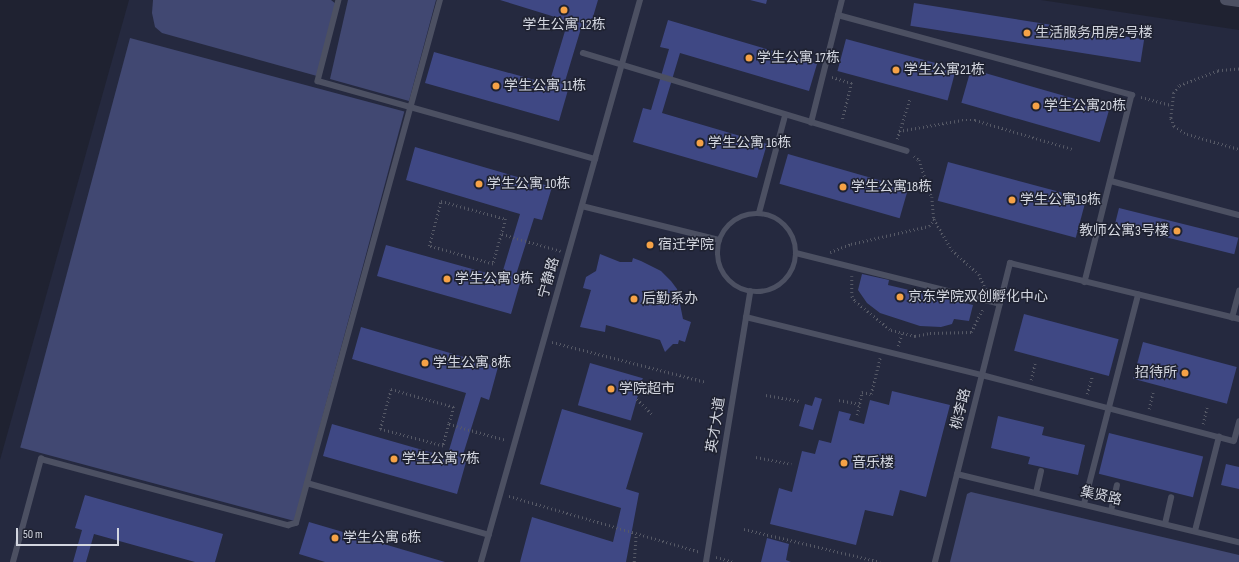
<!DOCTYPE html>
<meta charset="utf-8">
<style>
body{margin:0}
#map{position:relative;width:1239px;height:562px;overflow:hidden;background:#1f2231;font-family:"Sofia Sans Condensed","Noto Sans SC",sans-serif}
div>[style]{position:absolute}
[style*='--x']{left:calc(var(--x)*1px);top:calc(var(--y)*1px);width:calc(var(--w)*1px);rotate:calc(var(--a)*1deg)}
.built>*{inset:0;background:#25293f}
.green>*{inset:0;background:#414872;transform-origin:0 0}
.building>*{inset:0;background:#3f4884;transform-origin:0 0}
.path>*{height:2.5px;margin-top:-1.25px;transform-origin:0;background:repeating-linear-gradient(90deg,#565966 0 1px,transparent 0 4px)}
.service>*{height:5.5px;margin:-2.75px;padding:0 2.75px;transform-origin:2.75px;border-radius:2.75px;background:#4c5062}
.service>.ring{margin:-2.75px;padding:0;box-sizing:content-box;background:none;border:5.5px solid #4c5062;border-radius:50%}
.minor>*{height:10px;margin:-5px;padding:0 5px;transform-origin:5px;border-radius:5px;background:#4c5062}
.dots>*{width:11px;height:11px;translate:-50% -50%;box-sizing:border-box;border:2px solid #1f2231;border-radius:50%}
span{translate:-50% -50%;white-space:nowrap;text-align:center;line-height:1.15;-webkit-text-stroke:3px #1f2231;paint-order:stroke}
.poi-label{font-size:14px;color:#d3d6e0}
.left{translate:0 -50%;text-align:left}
.right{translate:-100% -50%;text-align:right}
.street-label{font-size:14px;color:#d3d6e0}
.scale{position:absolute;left:16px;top:528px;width:103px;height:18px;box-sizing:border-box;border:2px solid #d3d6e0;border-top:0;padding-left:5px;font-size:12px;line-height:14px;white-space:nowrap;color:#d3d6e0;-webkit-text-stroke:3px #1f2231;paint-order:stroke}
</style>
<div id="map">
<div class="built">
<div style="clip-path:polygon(129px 0,1041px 0,1239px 30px,1239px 562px,0 562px,0 460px)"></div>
</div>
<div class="green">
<div style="clip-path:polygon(153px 0,331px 0,336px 4px,317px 76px,162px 33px,155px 27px,152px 13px)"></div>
<div style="clip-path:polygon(348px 0,436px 0,409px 101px,330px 79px)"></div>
<div style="left:130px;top:38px;width:284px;height:424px;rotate:15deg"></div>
<div style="clip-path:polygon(971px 492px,1239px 555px,1239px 562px,950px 562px,967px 494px)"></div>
</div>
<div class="building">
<div style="clip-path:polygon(500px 0,598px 0,590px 27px,582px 25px,563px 88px,568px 90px,559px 121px,425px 83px,434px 52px,549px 84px,568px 21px)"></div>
<div style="clip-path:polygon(750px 0,767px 0,766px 4px)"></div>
<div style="left:914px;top:3px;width:233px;height:23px;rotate:9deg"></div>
<div style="clip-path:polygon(668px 20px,817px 64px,809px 91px,680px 53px,662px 113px,767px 144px,757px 178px,633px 142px,643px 108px,651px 110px,669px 49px,660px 47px)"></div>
<div style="left:846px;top:39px;width:114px;height:33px;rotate:15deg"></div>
<div style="left:971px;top:69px;width:144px;height:35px;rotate:16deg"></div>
<div style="clip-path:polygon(415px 147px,552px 187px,542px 220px,534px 218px,514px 281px,520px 283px,511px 314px,377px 276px,386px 245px,501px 277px,520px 214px,406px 180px)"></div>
<div style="left:788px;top:154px;width:125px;height:31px;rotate:16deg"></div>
<div style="left:948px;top:162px;width:143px;height:40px;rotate:15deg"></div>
<div style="left:1119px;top:208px;width:123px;height:17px;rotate:14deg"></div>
<div style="clip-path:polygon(600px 254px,620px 262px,632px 262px,633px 258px,641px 261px,661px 271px,671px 281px,677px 289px,683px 319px,691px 322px,685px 342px,679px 340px,678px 344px,673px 344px,665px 352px,660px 340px,606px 325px,605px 332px,580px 327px,591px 290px,583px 288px,586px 277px,596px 271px)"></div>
<div style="clip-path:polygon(862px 274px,889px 280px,888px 285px,973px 305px,969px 321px,954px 319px,952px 324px,941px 327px,920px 326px,880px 313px,867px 303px,858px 290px)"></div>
<div style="left:1024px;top:314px;width:98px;height:38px;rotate:15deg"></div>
<div style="clip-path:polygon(361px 327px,498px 367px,489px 400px,481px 397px,461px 461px,466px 462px,457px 494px,323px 456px,332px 424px,447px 457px,466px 393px,352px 359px)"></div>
<div style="left:1143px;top:342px;width:97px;height:38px;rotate:15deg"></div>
<div style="left:590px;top:363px;width:55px;height:44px;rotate:16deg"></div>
<div style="clip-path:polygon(892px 391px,950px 405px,926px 497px,900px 490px,893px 516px,865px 510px,856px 545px,770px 524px,779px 488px,792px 492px,802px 451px,815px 454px,819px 440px,831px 443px,839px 411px,851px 414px,849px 420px,864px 424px,870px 400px,889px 405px)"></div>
<div style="clip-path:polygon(815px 397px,822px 399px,813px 430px,799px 426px,805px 404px,812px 406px)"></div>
<div style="clip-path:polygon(562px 409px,643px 433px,626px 489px,639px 493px,626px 562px,520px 562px,532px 517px,613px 542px,621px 508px,540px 484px)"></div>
<div style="clip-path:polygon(998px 416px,1044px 427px,1042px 435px,1085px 445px,1078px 475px,1028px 464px,1030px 457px,991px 448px)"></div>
<div style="left:1109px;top:433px;width:97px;height:42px;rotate:14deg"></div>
<div style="clip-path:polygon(1226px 464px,1239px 467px,1239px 489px,1221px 485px)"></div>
<div style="clip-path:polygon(85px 495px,223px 534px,215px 562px,195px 562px,94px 534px,86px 562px,73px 562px,82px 530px,75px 528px)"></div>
<div style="clip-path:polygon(309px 522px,445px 562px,325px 562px,299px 554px)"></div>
<div style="clip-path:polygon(767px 538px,789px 544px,786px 560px,791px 562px,761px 562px)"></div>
</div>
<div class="path">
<div style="--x:1239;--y:69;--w:21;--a:175"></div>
<div style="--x:1218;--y:71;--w:42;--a:159"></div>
<div style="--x:1179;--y:86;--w:9;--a:126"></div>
<div style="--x:1174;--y:93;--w:25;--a:97"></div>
<div style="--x:1171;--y:118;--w:9;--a:69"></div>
<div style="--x:1174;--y:126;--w:15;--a:32"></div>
<div style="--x:1187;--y:134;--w:54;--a:16.1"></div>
<div style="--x:832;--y:77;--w:21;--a:17"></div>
<div style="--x:852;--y:83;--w:40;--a:104.4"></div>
<div style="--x:1141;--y:97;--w:31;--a:15"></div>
<div style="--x:899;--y:131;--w:64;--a:-9.9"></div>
<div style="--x:962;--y:120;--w:13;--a:0"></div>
<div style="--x:975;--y:120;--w:101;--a:16.6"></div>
<div style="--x:897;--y:139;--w:43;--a:-72.4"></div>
<div style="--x:914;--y:156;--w:6;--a:39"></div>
<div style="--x:919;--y:160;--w:39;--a:71"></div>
<div style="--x:932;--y:197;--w:22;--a:85"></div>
<div style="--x:934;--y:219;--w:36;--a:60"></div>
<div style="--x:952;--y:250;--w:36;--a:42"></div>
<div style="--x:979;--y:274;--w:20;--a:66"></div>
<div style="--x:441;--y:201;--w:67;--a:15.5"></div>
<div style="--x:506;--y:219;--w:47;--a:106.1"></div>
<div style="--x:493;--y:264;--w:66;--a:-164.3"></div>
<div style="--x:429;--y:246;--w:47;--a:-75.1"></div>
<div style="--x:502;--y:234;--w:61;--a:16.1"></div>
<div style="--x:830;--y:252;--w:22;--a:-21"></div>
<div style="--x:851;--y:244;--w:80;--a:-13"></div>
<div style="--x:929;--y:226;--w:9;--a:-54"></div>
<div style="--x:852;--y:276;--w:20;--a:90"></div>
<div style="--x:852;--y:296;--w:6;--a:59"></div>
<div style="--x:855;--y:301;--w:46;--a:38.9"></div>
<div style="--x:891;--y:330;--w:25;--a:14"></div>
<div style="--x:915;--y:336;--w:15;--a:-11"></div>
<div style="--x:930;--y:333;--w:41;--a:-1.4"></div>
<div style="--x:971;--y:332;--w:27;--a:-63"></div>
<div style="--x:552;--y:342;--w:159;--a:14.6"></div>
<div style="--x:898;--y:346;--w:14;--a:-73"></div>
<div style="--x:1031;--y:380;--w:17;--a:-77"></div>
<div style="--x:1087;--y:394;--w:18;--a:-74"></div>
<div style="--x:766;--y:395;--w:34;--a:10"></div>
<div style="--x:637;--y:399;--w:24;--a:45"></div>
<div style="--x:839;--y:400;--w:21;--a:11"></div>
<div style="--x:1149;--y:409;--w:17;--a:-77"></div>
<div style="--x:857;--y:415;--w:24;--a:-78"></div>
<div style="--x:862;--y:392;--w:9;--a:13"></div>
<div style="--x:871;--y:394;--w:37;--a:-76"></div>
<div style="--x:449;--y:424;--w:23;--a:105"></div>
<div style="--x:443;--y:446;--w:65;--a:-164.9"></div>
<div style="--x:380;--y:429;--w:41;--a:-74.6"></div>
<div style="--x:391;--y:389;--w:66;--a:15.9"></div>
<div style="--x:454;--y:407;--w:18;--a:106"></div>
<div style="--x:449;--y:424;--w:59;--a:15.7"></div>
<div style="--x:1203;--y:424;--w:17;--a:-77"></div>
<div style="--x:756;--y:457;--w:36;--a:11"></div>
<div style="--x:509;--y:496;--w:199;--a:16.3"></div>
<div style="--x:744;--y:529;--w:140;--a:13.6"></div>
<div style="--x:716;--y:557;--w:18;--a:16"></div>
<div style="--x:634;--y:562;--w:28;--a:-86"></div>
</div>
<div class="service">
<div style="--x:339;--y:0;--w:84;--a:104.5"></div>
<div style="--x:318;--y:81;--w:288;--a:15.7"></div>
<div style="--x:838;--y:15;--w:305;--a:15.2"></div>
<div style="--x:1132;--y:95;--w:193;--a:104.1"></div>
<div style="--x:583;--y:53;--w:338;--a:16.8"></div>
<div style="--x:811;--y:123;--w:127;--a:-75.9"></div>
<div style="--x:1111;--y:181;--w:132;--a:14.9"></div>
<div style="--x:582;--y:206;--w:141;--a:13.9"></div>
<div style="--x:759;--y:213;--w:100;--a:-75"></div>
<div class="ring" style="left:718px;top:214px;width:72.5px;height:72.5px"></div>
<div style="--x:796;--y:253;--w:210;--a:14"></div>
<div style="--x:746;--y:317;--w:243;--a:13.8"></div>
<div style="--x:982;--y:375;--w:260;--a:14.7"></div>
<div style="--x:1234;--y:441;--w:20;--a:-75"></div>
<div style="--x:1232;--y:318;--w:28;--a:-75"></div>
<div style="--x:957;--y:474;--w:290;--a:13.6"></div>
<div style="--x:307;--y:483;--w:189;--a:15.9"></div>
<div style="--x:1036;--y:493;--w:22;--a:-77"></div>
<div style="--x:1084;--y:504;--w:216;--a:-75.5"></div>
<div style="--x:1111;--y:511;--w:26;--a:-77"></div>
<div style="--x:1165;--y:524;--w:27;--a:-77"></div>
<div style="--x:1195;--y:531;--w:97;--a:-75.7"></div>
<div style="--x:13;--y:562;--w:107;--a:-74.8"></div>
<div style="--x:41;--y:459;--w:256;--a:15"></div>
<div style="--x:288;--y:525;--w:8;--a:-14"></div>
<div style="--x:296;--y:523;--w:542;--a:-74.61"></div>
<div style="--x:481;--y:562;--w:584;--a:-74.2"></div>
<div style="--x:706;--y:562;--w:274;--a:-80.7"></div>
<div style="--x:935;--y:562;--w:308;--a:-75.9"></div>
<div style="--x:1010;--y:263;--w:236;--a:13.7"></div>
</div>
<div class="minor">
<div style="--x:1225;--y:0;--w:14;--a:8"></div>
</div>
<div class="dots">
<div style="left:564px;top:10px;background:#f6a246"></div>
<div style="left:1027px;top:33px;background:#f6a246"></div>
<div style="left:749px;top:58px;background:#f6a246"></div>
<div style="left:896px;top:70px;background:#f6a246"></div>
<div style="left:496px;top:86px;background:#f6a246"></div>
<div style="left:1036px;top:106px;background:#f6a246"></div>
<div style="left:700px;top:143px;background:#f6a246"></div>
<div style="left:479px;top:184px;background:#f6a246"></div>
<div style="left:843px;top:187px;background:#f6a246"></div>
<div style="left:1012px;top:200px;background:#f6a246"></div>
<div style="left:1177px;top:231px;background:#f6a246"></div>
<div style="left:650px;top:245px;background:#f6a246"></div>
<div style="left:447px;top:279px;background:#f6a246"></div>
<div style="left:900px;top:297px;background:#f6a246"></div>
<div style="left:634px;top:299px;background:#f6a246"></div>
<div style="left:425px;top:363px;background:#f6a246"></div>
<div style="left:1185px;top:373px;background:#f6a246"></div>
<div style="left:611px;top:389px;background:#f6a246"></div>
<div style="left:394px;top:459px;background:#f6a246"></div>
<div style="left:844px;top:463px;background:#f6a246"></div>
<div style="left:335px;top:538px;background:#f6a246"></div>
</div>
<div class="poi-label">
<span style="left:564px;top:25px">学生公寓 12栋</span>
<span class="left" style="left:1035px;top:33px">生活服务用房2号楼</span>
<span class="left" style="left:757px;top:58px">学生公寓 17栋</span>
<span class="left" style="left:904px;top:70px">学生公寓21栋</span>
<span class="left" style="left:504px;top:86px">学生公寓 11栋</span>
<span class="left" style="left:1044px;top:106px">学生公寓20栋</span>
<span class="left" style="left:708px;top:143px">学生公寓 16栋</span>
<span class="left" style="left:487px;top:184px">学生公寓 10栋</span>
<span class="left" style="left:851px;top:187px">学生公寓18栋</span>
<span class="left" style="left:1020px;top:200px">学生公寓19栋</span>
<span class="right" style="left:1169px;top:231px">教师公寓3号楼</span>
<span class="left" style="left:658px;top:245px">宿迁学院</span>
<span class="left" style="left:455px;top:279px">学生公寓 9栋</span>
<span class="left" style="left:908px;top:297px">京东学院双创孵化中心</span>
<span class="left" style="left:642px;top:299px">后勤系办</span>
<span class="left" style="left:433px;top:363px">学生公寓 8栋</span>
<span class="right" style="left:1177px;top:373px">招待所</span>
<span class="left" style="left:619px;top:389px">学院超市</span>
<span class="left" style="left:402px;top:459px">学生公寓 7栋</span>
<span class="left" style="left:852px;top:463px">音乐楼</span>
<span class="left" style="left:343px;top:538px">学生公寓 6栋</span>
</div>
<div class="street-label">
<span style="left:549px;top:278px;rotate:-74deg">宁静路</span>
<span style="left:961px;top:409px;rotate:-76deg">桃李路</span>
<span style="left:716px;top:425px;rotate:-81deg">英才大道</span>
<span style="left:1101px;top:496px;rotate:13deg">集贤路</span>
</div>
<div class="scale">50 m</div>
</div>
